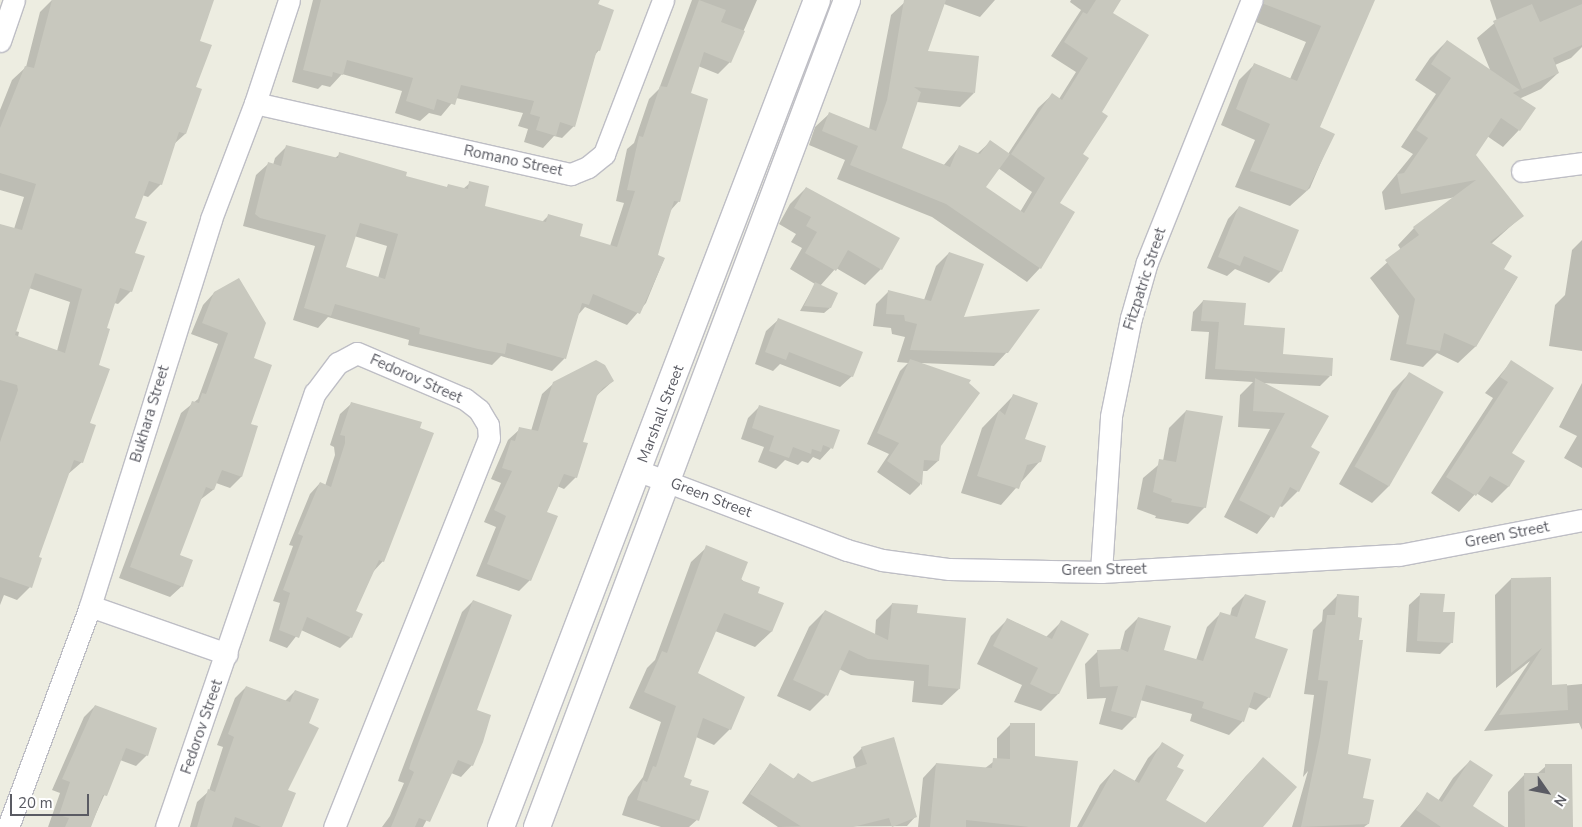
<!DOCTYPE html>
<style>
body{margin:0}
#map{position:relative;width:1582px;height:827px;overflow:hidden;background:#edede1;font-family:"Nunito Sans",sans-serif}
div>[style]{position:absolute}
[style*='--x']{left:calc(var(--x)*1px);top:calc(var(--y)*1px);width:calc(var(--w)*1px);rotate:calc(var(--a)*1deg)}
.shadow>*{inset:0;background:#0003}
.building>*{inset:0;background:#c8c8be;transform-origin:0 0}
.roads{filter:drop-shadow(1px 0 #bebec5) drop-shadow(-1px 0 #bebec5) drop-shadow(0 1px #bebec5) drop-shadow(0 -1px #bebec5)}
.minor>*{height:21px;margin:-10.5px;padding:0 10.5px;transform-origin:10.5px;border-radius:10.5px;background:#fff}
.tertiary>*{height:26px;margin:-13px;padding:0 13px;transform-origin:13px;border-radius:13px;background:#fff}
span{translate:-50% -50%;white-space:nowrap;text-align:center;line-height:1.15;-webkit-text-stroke:5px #fff;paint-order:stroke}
.street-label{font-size:15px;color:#5a5b63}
.north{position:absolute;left:1522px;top:767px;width:50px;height:50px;-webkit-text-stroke:4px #fff;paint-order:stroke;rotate:123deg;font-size:14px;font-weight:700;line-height:20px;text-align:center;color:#5a5b63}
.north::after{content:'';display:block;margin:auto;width:18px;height:22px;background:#5a5b63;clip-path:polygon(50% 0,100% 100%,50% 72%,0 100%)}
.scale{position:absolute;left:10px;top:794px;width:79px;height:22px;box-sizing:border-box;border:2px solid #5a5b63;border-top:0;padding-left:6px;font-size:15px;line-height:18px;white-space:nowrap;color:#5a5b63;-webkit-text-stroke:4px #fff;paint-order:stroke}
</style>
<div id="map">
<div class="shadow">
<div style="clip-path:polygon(evenodd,52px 0,213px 0,199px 42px,195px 87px,200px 90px,185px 134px,173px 145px,161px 184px,148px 197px,142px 195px,133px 219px,131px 291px,118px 304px,114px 303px,105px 329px,82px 462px,67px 475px,37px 557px,30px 587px,17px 600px,4px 595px,0 605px,0 225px,14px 229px,24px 197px,0 190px,0 110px,12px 80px,26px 67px,40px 12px,52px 0,29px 288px,70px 302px,57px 351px,18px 337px,19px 332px,15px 331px,29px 288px)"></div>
<div style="clip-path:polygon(598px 0,599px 50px,595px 55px,574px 126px,562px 138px,554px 136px,543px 148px,524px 142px,528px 129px,518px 126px,523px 113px,456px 98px,441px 116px,429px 113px,420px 121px,395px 113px,402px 91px,342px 74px,330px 87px,322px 85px,318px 89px,292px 82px,313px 0)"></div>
<div style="clip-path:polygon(evenodd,692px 0,757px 0,730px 62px,718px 74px,698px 66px,689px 94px,679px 201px,670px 211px,657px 256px,664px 259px,646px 303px,627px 325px,585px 307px,578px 315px,564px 359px,552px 371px,501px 356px,492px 365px,408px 345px,409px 340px,328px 317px,318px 328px,293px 320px,315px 246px,243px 226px,256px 175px,268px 164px,273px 165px,275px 158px,287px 146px,335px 158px,340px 154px,404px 177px,446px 188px,449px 185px,463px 189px,470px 183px,483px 207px,542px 222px,549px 215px,578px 237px,610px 246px,624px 203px,616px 201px,627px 149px,634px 143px,649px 99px,659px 89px,692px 0,354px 236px,387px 246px,378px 278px,345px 268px,354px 236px)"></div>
<div style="clip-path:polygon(evenodd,907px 0,995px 0,980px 17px,944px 4px,926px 52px,974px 93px,960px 107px,917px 102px,900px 149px,943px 166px,959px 147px,977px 154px,990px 142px,1008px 154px,1038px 108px,1052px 95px,1059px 99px,1076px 72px,1051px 56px,1081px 10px,1070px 2px,1071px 0,1120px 0,1111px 13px,1100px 112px,1058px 203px,1040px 268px,1027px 282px,932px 217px,837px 179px,845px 160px,809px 145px,815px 127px,829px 114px,869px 129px,891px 15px,907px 0,998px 168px,1032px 192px,1020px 212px,984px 187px,998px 168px)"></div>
<div style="clip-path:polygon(1264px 0,1366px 0,1318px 128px,1333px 134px,1310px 188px,1290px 206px,1235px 187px,1255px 140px,1221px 125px,1239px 80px,1255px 64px,1290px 79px,1306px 42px,1256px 22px)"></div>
<div style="clip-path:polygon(1490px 0,1582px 0,1582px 47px,1571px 58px,1555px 65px,1558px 73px,1541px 89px,1519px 99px,1519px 130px,1503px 147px,1487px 136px,1475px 155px,1522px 216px,1491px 244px,1503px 269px,1517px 278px,1475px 347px,1458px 363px,1437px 353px,1423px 367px,1390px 360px,1399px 316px,1370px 278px,1401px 250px,1398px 245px,1414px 228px,1456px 197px,1385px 210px,1382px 192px,1413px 154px,1401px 147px,1436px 94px,1415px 80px,1430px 58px,1447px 41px,1491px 72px,1477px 38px,1497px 21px)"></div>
<div style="clip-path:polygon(806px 188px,881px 269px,865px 285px,836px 268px,820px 286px,830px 308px,824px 313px,800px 311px,815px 284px,790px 269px,802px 248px,791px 242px,796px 234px,779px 224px,790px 204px)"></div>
<div style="clip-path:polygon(1239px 207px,1281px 271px,1269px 283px,1235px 269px,1227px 276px,1207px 268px,1228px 219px)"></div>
<div style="clip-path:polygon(1582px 240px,1582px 351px,1549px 346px,1555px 305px,1565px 295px,1572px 250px)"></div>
<div style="clip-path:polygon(949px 253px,962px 319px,1007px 352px,994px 366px,921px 363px,940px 446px,938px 461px,927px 471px,922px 471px,920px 485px,910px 495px,877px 472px,889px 454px,867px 444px,900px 371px,908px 363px,897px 362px,905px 337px,892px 334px,891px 328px,873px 326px,876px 304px,889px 291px,924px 300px,936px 266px)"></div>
<div style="clip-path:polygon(214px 293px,253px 359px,249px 424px,256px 427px,241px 477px,230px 488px,216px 483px,213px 490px,200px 500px,178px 556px,182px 586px,170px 597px,119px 578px,181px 413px,198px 399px,218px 344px,191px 334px,203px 305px)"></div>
<div style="clip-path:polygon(1203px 301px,1282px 356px,1330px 376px,1320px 386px,1262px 383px,1327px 417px,1310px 447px,1318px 452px,1298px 491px,1282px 507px,1279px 506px,1257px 534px,1224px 517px,1270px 429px,1238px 427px,1240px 395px,1253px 382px,1205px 379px,1209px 332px,1191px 331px,1193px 312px)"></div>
<div style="clip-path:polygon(778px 320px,852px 376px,840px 387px,780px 364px,773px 371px,755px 364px,766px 331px)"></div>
<div style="clip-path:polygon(1511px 362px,1510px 454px,1523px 462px,1508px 487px,1492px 503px,1476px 493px,1459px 512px,1431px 493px,1493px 398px,1485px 393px)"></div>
<div style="clip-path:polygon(1409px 374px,1389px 486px,1372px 503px,1339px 484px,1392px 391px)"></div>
<div style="clip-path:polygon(613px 381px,596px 396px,582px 442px,576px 477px,564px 489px,557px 486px,545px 512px,530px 580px,519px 591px,476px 576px,496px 527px,484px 522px,501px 483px,491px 479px,508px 440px,520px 429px,531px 431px,542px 394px,554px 383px)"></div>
<div style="clip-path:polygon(1582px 383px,1582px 468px,1564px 458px,1577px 436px,1559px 427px)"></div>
<div style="clip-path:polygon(1013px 396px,1024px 440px,1040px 461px,1001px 505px,961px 493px,982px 428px)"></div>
<div style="clip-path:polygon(351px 404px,383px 561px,372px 573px,354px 612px,351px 637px,340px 648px,301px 630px,287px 648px,269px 641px,280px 603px,273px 601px,293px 546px,289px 545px,310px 494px,320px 483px,325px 486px,335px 455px,334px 447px,330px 445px,340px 414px)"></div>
<div style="clip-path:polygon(760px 406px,831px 448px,820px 460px,813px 457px,808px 463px,802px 461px,798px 465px,785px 460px,776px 469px,758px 462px,764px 447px,741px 439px,748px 418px)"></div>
<div style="clip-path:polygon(1186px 411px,1205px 507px,1188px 524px,1155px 518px,1156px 516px,1137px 509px,1143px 478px,1163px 461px,1169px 428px)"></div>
<div style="clip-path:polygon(707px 547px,756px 593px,782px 604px,771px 632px,755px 647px,715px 631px,696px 674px,743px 698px,730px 729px,714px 745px,696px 737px,682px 778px,688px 786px,699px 818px,689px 827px,661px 827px,622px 815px,628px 797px,643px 777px,661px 722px,629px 708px,647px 668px,655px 660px,691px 562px)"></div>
<div style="clip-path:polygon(1550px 578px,1551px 687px,1582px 684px,1582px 730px,1579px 723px,1484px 731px,1530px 661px,1496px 688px,1495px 595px,1511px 579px)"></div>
<div style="clip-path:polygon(1421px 594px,1442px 613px,1452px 642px,1440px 654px,1406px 652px,1409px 605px)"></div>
<div style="clip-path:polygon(1245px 595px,1253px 639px,1269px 697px,1256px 710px,1248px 707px,1242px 722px,1229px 735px,1190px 721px,1192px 714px,1140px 700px,1135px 717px,1122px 730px,1099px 724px,1106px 698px,1087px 699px,1085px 664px,1098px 651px,1120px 650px,1125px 631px,1138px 618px,1163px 651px,1196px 660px,1207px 627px,1220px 614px,1230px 616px,1232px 608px)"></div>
<div style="clip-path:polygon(1337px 596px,1357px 641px,1347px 755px,1368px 824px,1364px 827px,1292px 827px,1308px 771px,1303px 777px,1314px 695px,1304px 694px,1313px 630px,1322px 621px,1323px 610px)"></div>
<div style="clip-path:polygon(473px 601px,475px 711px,472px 765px,461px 777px,451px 773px,423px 827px,382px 827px,390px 816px,404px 783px,398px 781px,400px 775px,462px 612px)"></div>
<div style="clip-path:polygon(892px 604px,959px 689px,942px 705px,912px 702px,914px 681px,851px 675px,839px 669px,826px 695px,810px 711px,777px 696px,809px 627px,825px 611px,875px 635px,876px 620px)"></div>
<div style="clip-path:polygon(1008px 619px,1046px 637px,1061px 622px,1058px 694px,1041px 711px,1014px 702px,1022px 685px,977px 664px,991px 636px)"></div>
<div style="clip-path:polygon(246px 687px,285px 701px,295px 691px,308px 723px,287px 791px,281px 827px,190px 827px,197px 802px,209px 791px,223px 747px,217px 745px,235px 698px)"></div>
<div style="clip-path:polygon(95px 706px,147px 755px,136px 766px,120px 760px,90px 827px,48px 827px,60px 793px,52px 790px,84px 717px)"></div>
<div style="clip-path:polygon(1011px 724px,1034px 757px,1069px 827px,918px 827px,923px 778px,936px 764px,984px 769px,997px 759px,997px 738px)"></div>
<div style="clip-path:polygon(1162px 744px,1176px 767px,1165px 801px,1181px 827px,1077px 827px,1100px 785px,1114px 770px,1134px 782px,1148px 758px)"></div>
<div style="clip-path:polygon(862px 748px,916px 816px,907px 826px,778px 827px,742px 803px,770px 764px,793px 779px,798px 775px,812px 784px,856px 769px,853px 757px)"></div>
<div style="clip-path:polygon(1263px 759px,1261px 827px,1202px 827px,1246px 776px)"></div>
<div style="clip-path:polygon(1470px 761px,1471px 807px,1477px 827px,1400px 827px,1428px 794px,1438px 801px,1453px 778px)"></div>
<div style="clip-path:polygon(1546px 766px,1571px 827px,1508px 827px,1508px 792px,1525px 774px,1537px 774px)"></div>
</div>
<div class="building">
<div style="clip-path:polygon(evenodd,52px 0,214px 0,200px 41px,212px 45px,196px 87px,202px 89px,186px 134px,179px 132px,162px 185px,149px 181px,135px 218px,147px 222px,135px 253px,145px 256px,132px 292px,120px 288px,107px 328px,110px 329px,99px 365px,110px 369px,90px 423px,96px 425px,83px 463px,74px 460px,39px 557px,42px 558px,32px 588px,0 577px,0 442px,18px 390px,17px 385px,0 380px,0 224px,22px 230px,36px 184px,0 173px,0 128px,25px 66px,34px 68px,52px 0,35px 273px,82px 289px,65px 353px,15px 335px,35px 273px)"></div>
<div style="clip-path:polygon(321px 0,600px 0,598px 4px,614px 10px,600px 51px,597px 50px,575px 127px,560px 122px,556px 136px,536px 130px,540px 117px,530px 114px,534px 101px,461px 85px,455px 105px,437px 99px,434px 110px,406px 101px,413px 78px,347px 60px,343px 75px,333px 72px,332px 77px,303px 70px)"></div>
<div style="clip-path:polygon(evenodd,699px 0,726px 10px,721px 22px,745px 31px,731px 63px,704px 52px,691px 93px,708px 99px,680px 202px,674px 201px,662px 241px,658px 255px,665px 258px,640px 314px,593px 294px,589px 305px,582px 303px,566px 359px,507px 343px,505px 354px,478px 349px,419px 334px,420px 328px,335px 304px,331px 316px,304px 308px,326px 235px,260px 218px,255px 214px,268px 162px,281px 166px,286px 145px,338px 158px,339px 152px,407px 172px,406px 176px,447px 187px,448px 184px,468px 189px,469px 181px,489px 186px,485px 206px,546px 222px,548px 214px,583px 224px,580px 236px,617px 247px,635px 191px,627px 190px,639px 136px,643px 137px,660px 86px,667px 87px,699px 0,360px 223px,398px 234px,385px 279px,346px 267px,360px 223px)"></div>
<div style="clip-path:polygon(904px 0,946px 0,928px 51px,979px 56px,975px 93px,914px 87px,921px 92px,902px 148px,950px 167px,959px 145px,980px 154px,990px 140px,1010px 154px,986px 187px,1024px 213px,1045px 178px,1011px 154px,1052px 93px,1062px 100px,1088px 58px,1064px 42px,1083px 12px,1087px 14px,1096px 0,1121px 0,1113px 13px,1149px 35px,1102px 112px,1108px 116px,1083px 154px,1089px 158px,1060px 203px,1075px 212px,1041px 269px,946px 204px,850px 165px,858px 146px,822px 131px,829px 112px,876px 131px,887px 100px)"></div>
<div style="clip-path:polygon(1264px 0,1375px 0,1320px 127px,1335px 134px,1307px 191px,1250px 171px,1270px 124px,1236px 109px,1254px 63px,1297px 81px,1321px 26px,1264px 4px)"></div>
<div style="clip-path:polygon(1532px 4px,1540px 22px,1582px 4px,1582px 45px,1553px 58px,1559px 73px,1522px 89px,1493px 21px)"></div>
<div style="clip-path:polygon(1447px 40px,1520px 90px,1513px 93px,1536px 108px,1520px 131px,1501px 118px,1476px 155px,1524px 216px,1490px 242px,1512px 256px,1504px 269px,1518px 277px,1476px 347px,1444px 333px,1440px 351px,1406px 344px,1415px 299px,1385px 260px,1419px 235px,1413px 227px,1476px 180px,1401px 194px,1397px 174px,1404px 173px,1428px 138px,1416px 130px,1451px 78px,1431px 64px)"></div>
<div style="clip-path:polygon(806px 187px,900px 238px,882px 270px,848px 250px,836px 271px,805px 253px,817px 232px,806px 226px,811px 217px,794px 208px)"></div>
<div style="clip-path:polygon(1239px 206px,1299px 230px,1282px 272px,1244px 256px,1240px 266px,1218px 257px)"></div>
<div style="clip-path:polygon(949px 252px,984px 264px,964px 317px,1040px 309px,1008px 353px,910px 350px,917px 324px,905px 321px,904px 315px,886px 314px,888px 290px,931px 301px)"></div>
<div style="clip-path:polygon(239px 278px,266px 323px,254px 358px,272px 365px,251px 424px,258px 426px,242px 477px,222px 470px,214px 490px,206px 487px,180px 555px,193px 560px,183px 587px,130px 567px,192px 401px,199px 403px,202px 393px,206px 394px,228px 333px,202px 323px,214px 292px)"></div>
<div style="clip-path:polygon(815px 282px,838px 293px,831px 308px,804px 306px)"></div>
<div style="clip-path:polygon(1203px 300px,1246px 303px,1244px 325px,1285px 328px,1283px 354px,1333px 358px,1332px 376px,1215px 369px,1219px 322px,1201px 321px)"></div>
<div style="clip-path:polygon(778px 318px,863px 352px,853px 377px,789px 352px,786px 360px,765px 352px)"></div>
<div style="clip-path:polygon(910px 359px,971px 380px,969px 383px,980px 393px,941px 446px,939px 461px,924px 460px,922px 485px,887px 461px,899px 443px,877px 433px)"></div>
<div style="clip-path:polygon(596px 360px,605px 365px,614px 381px,603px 388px,597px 396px,583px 442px,588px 443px,577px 478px,564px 474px,547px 512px,558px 516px,531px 581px,487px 564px,506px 516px,494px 510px,512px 471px,502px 468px,511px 440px,515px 441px,519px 427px,538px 431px,553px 382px)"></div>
<div style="clip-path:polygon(1511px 360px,1554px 388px,1512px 453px,1525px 461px,1509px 487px,1490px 476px,1476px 496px,1446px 477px,1508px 382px,1500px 377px)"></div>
<div style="left:1409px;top:372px;width:40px;height:109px;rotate:30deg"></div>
<div style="clip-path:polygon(1255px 378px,1329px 416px,1311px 447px,1320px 452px,1299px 492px,1290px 487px,1274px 518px,1239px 500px,1285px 413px,1253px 411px)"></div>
<div style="clip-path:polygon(1013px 394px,1038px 403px,1025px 439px,1046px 446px,1041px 462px,1027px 465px,1019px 489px,977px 476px,999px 410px,1005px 415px)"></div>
<div style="clip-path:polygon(351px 402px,422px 422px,420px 428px,434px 433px,384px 562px,379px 560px,356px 611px,363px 614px,352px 638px,307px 617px,299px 638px,279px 630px,290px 593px,283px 590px,303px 536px,298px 534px,320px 482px,331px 487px,345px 443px,345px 436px,340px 435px)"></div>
<div style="clip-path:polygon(759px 405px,840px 430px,833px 449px,823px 445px,821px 452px,812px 449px,811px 454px,793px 447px,789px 458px,769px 451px,774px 436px,752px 428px)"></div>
<div style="clip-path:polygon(1186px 410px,1223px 416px,1206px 508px,1171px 502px,1172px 499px,1153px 492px,1159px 459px,1176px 462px)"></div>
<div style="clip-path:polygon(706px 545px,748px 562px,741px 580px,760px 587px,758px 593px,784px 603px,772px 632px,724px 613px,698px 673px,745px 697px,731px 730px,703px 718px,684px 777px,692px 780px,690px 785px,709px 791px,699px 821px,637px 800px,643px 780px,647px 782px,653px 766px,656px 767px,676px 706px,644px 692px,662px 651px,667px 653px)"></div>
<div style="clip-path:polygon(1551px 577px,1552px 685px,1567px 684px,1568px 710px,1499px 715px,1542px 648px,1511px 673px,1511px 578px)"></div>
<div style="clip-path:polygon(1420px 593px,1445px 594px,1443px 612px,1455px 612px,1453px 643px,1417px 641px)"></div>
<div style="clip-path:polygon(1245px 594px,1266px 601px,1255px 638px,1288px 649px,1270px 698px,1254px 692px,1244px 722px,1202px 708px,1204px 702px,1146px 685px,1136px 718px,1111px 711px,1118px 686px,1100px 687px,1097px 650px,1121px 649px,1128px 652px,1138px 617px,1171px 626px,1164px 650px,1203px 661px,1220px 612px,1237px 617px)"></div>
<div style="clip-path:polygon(1337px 594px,1359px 596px,1358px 617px,1362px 618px,1359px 640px,1363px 640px,1348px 754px,1371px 759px,1363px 798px,1374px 800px,1369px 824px,1301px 827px,1320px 737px,1328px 681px,1318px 680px,1327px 615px,1335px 615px)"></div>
<div style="clip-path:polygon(473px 600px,512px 615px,477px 710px,491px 715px,483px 742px,473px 766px,458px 760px,430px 822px,419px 818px,415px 827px,391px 827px,414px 772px,409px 769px,411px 762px)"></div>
<div style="clip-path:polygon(892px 603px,918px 605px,917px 613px,966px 618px,960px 689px,928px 686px,929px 665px,868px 659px,849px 650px,828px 696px,793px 680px,825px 610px,888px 640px)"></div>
<div style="clip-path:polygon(1007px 618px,1052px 639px,1061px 620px,1089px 634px,1059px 694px,1051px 694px,1030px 684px,1038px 668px,993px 646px)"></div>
<div style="clip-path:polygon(246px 686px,290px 702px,295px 690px,319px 699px,309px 723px,319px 728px,288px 790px,296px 793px,282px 827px,261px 827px,235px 817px,232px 827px,197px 827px,208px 789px,215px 792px,234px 737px,228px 734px)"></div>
<div style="clip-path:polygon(95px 705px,157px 728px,148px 756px,126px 748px,107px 796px,103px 795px,91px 827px,65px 827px,69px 818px,59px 815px,70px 782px,62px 779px)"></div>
<div style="clip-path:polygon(1010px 723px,1035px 723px,1035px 756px,1078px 761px,1070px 827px,1029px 827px,966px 820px,966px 827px,930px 827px,936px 763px,992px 768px,993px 758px,1010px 759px)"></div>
<div style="clip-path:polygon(894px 737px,917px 817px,892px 827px,889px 818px,853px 827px,802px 827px,750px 794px,770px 763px,794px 779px,798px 773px,812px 782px,867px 764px,861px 747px)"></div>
<div style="clip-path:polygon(1162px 742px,1184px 755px,1177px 767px,1184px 770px,1166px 800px,1206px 823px,1263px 757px,1297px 787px,1263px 827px,1082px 827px,1114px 769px,1139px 783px)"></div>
<div style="clip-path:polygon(1470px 760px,1493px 775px,1473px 806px,1505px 827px,1441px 827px,1416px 810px,1427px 792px,1442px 802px)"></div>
<div style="clip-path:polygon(1545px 764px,1572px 764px,1573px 827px,1525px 827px,1524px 773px,1545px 773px)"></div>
</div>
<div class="roads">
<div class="minor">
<div style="--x:0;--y:41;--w:43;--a:-71.1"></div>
<div style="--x:255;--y:103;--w:324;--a:12.7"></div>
<div style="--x:571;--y:174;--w:18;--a:-22"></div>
<div style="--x:588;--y:167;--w:21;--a:-39"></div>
<div style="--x:604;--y:154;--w:165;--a:-69"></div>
<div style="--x:1522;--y:171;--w:61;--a:-7.6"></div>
<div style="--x:639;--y:471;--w:222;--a:20.8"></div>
<div style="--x:847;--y:550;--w:36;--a:16"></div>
<div style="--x:882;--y:560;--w:68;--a:7.7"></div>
<div style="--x:949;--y:569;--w:152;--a:1.1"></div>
<div style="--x:1101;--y:572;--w:298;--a:-3.3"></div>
<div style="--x:1399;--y:555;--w:186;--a:-10.8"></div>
<div style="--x:1101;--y:572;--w:156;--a:-86.3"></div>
<div style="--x:1111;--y:416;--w:100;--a:-78.5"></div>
<div style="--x:1131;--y:318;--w:58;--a:-74.1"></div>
<div style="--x:1147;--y:262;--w:282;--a:-68.2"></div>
<div style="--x:90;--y:606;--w:145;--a:19.3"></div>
<div style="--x:8;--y:827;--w:236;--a:-69.6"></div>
<div style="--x:90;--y:606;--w:405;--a:-72.6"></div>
<div style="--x:211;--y:219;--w:124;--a:-69.2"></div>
<div style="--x:255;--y:103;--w:108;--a:-71.7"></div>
<div style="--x:166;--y:827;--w:459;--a:-71.1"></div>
<div style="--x:315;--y:393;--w:38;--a:-53"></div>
<div style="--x:338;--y:363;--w:21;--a:-28"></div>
<div style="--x:357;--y:353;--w:117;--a:23.1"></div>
<div style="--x:465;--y:399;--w:18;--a:38"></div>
<div style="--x:479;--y:410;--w:17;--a:59"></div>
<div style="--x:488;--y:425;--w:13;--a:86"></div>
<div style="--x:489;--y:438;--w:419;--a:111.7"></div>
</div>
<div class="tertiary">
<div style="--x:501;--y:827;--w:885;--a:-69.09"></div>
<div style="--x:537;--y:827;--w:883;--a:-69.45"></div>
</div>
</div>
<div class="street-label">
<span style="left:513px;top:161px;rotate:12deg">Romano Street</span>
<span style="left:1145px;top:279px;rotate:-72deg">Fitzpatric Street</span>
<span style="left:416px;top:379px;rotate:24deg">Fedorov Street</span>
<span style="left:150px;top:414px;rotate:-73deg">Bukhara Street</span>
<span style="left:661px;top:414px;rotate:-69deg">Marshall Street</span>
<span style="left:711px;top:498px;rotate:21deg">Green Street</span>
<span style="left:1507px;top:535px;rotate:-11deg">Green Street</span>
<span style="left:1104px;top:570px;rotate:-1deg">Green Street</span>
<span style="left:202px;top:727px;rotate:-71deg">Fedorov Street</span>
</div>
<div class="north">N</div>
<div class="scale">20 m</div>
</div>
